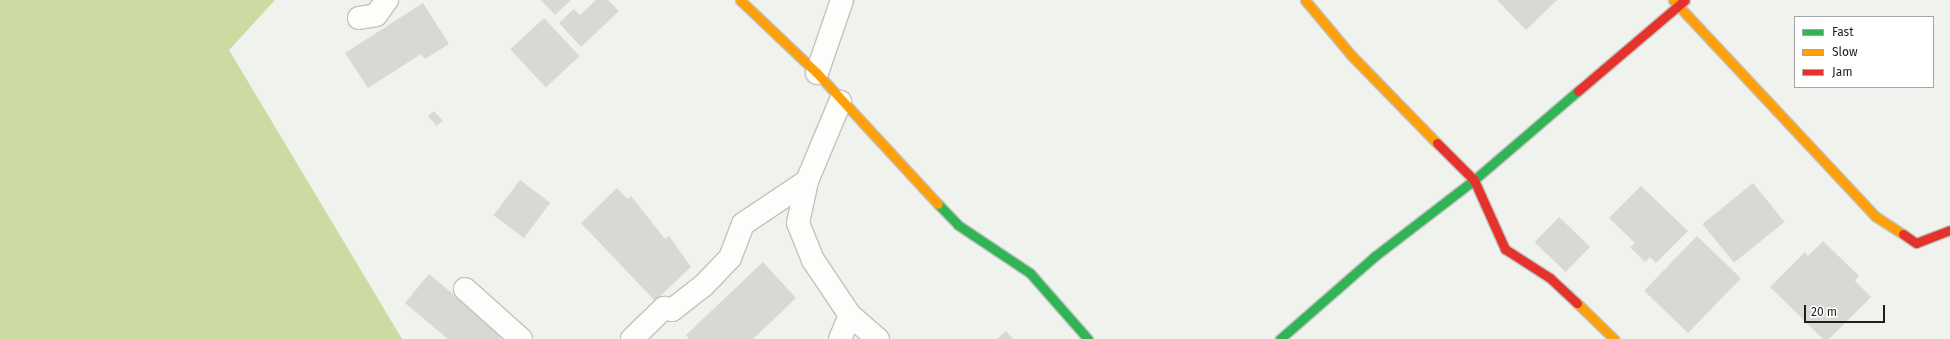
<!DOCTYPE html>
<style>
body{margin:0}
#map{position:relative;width:1950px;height:339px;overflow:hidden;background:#f0f2ed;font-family:"Fira Sans",sans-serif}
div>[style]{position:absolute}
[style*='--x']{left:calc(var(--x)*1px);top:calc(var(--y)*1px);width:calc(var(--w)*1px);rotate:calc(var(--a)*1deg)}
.forest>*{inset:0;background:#cddaa1}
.building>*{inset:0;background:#d8d9d5;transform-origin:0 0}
.roads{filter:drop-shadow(1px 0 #c1c3bf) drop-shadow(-1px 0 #c1c3bf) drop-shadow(0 1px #c1c3bf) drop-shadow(0 -1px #c1c3bf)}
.street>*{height:22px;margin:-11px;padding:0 11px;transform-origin:11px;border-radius:11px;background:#fdfdfc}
.fast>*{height:9px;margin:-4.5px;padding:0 4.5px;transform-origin:4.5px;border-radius:4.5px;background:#30b455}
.slow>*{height:9px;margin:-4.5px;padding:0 4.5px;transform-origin:4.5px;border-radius:4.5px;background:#ff9f0a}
.jam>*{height:9px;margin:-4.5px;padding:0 4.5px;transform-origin:4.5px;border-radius:4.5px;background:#e5322d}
span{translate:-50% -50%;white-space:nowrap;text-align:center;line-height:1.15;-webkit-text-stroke:3.5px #fff;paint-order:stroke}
.legend{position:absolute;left:1794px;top:16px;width:140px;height:72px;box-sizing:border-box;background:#fff;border:1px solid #a5a5a5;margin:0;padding:5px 7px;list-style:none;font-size:12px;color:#1e1f1d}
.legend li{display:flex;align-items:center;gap:8px;height:20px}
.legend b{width:20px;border:1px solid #a5a5a5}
.scale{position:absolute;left:1804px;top:305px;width:81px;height:18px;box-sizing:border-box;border:2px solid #1e1f1d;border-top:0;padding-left:5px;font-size:12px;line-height:14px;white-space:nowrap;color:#1e1f1d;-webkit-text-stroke:3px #fff;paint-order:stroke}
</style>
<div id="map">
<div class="forest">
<div style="clip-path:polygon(0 0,275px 0,229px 50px,402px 339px,0 339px)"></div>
</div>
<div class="building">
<div style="clip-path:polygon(541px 0,571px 0,555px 15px)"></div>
<div style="clip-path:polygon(596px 0,608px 0,619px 11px,581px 47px,559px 23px,574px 9px,580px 15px)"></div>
<div style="clip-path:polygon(1497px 0,1557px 0,1526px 30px)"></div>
<div style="clip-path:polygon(423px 3px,449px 44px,425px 59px,421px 54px,368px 88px,345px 53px)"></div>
<div style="left:544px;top:18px;width:52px;height:46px;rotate:47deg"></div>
<div style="left:434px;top:111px;width:13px;height:8px;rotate:48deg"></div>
<div style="left:520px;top:180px;width:38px;height:44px;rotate:37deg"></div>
<div style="left:1753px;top:183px;width:50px;height:65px;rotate:51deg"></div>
<div style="clip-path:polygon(1641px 186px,1688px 231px,1656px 263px,1650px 257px,1645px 262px,1630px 247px,1635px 243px,1609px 218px)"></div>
<div style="clip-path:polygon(617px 188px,628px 199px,631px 196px,665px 239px,669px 236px,691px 267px,655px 301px,581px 223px)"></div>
<div style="left:1559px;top:217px;width:43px;height:35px;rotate:44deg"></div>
<div style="left:1697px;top:236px;width:61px;height:76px;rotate:44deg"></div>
<div style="clip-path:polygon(1823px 241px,1859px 276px,1855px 281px,1871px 297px,1829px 339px,1823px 339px,1770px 287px,1805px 252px,1808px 256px)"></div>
<div style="clip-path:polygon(763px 262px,796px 298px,753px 339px,689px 339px,686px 335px)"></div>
<div style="clip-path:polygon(429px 274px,502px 335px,499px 339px,448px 339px,405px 303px)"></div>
<div style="clip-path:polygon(1006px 331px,1013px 339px,997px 339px)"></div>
</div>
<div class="roads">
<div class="street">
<div style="--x:359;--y:18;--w:17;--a:-10"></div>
<div style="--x:376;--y:15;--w:19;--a:-54"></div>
<div style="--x:817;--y:73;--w:77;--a:-71.1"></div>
<div style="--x:807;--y:181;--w:43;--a:102.1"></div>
<div style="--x:798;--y:223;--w:40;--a:68"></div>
<div style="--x:813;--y:260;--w:66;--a:56.1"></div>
<div style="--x:850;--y:315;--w:37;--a:41"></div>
<div style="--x:465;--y:289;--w:75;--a:41.8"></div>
<div style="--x:632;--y:339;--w:45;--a:-44.1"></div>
<div style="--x:664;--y:308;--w:8;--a:14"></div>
<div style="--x:672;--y:310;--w:39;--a:-38"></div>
<div style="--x:703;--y:286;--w:39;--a:-46"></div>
<div style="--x:730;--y:258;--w:36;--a:-69"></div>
<div style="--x:743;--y:224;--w:77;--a:-33.9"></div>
<div style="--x:807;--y:181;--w:86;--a:-67.3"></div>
<div style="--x:840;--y:339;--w:26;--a:-67"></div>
</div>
<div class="fast">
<div style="--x:938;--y:204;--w:29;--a:46"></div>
<div style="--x:958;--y:225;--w:87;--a:33.7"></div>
<div style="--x:1030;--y:273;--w:88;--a:48.7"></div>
<div style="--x:1280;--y:339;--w:126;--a:-41.1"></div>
<div style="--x:1375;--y:256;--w:125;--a:-37.5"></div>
<div style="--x:1474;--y:180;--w:137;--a:-40.6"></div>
</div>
<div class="slow">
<div style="--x:740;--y:0;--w:106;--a:43.5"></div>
<div style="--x:817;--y:73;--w:178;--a:47.3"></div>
<div style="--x:1305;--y:0;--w:72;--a:50.1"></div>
<div style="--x:1351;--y:55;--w:123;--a:45.7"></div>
<div style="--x:1673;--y:0;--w:296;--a:46.9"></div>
<div style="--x:1875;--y:216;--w:33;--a:33"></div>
<div style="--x:1577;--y:303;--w:52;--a:44.2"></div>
</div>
<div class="jam">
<div style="--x:1578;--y:91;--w:140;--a:-40.4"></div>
<div style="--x:1437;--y:143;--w:52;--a:45"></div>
<div style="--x:1474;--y:180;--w:76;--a:65.8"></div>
<div style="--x:1505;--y:249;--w:54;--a:32.8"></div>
<div style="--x:1550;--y:278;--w:37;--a:43"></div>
<div style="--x:1903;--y:234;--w:16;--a:35"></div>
<div style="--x:1916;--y:243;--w:36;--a:-21"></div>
</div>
</div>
<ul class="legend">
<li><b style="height:5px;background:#30b455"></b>Fast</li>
<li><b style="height:5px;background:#ff9f0a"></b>Slow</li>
<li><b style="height:5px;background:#e5322d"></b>Jam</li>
</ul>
<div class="scale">20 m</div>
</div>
